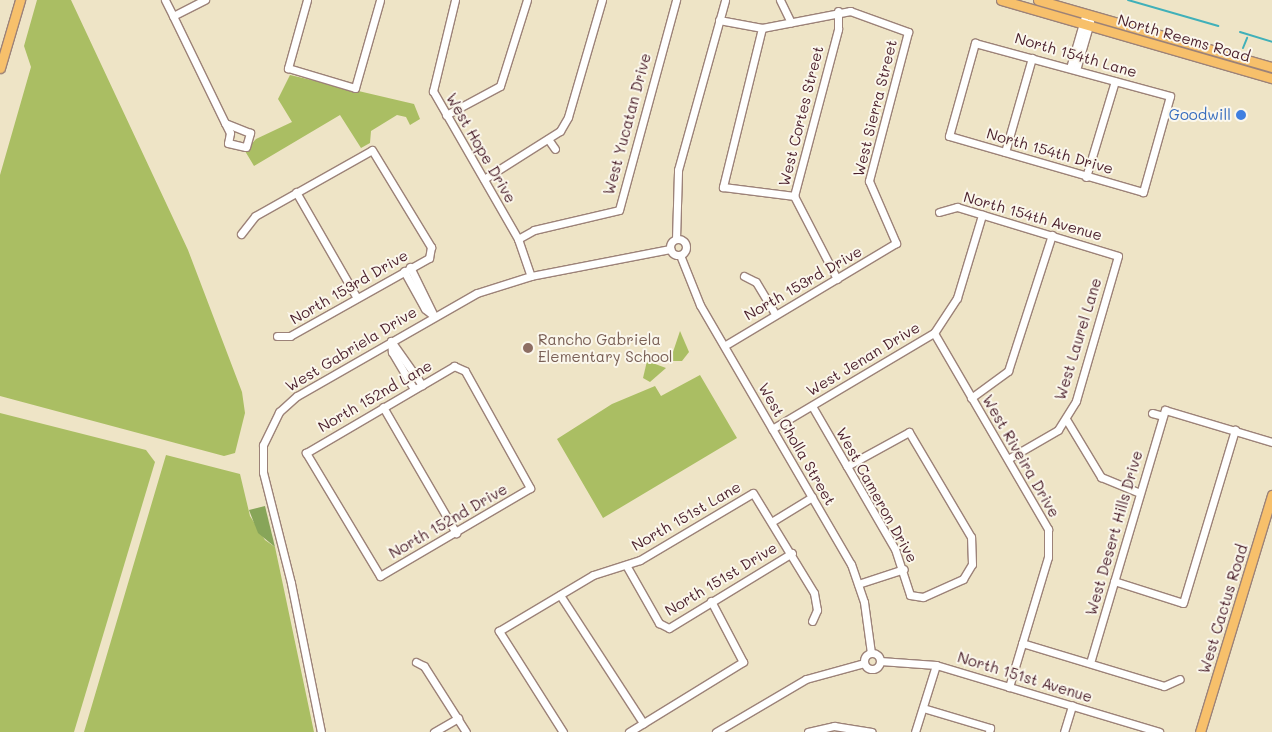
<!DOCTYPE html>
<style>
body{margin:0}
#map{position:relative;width:1272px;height:732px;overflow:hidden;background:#eee4c6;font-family:Mali,sans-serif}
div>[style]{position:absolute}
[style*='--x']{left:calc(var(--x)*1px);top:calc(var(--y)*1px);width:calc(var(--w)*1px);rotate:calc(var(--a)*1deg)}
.green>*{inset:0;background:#aabe63}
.forest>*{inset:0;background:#87a559}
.stream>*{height:2px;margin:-1px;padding:0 1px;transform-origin:1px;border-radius:1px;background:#40b0b9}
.roads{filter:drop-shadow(1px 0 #9c8278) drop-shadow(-1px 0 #9c8278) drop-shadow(0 1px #9c8278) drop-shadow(0 -1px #9c8278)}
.minor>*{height:7px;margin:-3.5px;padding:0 3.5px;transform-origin:3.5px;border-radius:3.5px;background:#fff}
.minor>.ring{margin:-3.5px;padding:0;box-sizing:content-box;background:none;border:7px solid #fff;border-radius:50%}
.major>*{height:9px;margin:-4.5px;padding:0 4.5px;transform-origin:4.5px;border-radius:4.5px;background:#f7c06b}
.dots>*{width:14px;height:14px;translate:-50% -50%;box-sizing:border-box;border:2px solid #fbf7ec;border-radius:50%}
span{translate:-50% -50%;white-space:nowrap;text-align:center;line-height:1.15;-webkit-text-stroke:4px #fbf7ec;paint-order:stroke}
.street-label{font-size:15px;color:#4a1f2b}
.shop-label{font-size:15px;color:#366cbe}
.right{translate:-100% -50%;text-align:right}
.education-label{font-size:15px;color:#785e54}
.left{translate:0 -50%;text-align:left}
</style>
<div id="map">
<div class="green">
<div style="clip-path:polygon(37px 0,71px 0,188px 250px,242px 392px,245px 413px,235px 453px,224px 456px,0 396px,0 175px,31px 67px,24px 46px)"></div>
<div style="clip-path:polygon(290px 75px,414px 104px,420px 119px,410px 125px,406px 117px,397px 115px,371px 131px,370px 143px,361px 148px,340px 115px,254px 166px,245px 151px,256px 139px,292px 122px,278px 99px)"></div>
<div style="clip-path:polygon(680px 331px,689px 352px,682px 361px,670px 361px)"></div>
<div style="clip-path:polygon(647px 361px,666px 368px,650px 382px,643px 378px)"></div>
<div style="clip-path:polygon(700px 375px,737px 438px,603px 518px,557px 439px,612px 404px,655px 386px,661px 396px)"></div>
<div style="clip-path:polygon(0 413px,146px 450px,155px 462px,74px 732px,0 732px)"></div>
<div style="clip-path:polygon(166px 455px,240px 474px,250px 516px,265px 540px,275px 547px,314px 732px,84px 732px)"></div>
</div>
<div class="forest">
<div style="clip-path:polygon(265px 506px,275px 547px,258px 533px,249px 510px)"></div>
</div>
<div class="stream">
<div style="--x:1128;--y:0;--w:94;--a:16.1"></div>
<div style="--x:1240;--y:32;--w:34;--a:17"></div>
<div style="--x:1243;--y:48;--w:11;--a:-68"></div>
</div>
<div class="roads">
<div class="minor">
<div style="--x:165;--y:0;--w:18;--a:63"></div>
<div style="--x:173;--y:16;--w:119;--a:64.1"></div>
<div style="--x:225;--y:123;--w:11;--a:63"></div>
<div style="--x:230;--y:133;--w:10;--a:101"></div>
<div style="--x:228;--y:143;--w:18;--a:13"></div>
<div style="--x:246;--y:147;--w:15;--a:-74"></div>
<div style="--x:250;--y:133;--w:27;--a:-158"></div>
<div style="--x:307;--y:0;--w:71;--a:105.6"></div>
<div style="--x:288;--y:68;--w:70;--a:16.6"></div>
<div style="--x:355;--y:88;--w:91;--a:-74.1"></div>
<div style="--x:455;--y:0;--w:94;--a:103.6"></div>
<div style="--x:433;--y:91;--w:171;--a:60.1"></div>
<div style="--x:518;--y:239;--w:39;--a:71"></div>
<div style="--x:780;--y:0;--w:25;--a:64"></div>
<div style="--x:173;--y:16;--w:36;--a:-27"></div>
<div style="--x:719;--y:20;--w:44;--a:10.5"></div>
<div style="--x:762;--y:28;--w:90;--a:-10.9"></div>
<div style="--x:850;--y:11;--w:62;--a:19.9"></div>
<div style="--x:908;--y:32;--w:154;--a:104.7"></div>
<div style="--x:869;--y:181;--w:68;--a:66.5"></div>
<div style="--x:896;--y:243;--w:200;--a:149.1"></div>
<div style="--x:762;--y:28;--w:164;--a:103.8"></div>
<div style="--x:723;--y:187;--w:72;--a:7.2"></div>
<div style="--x:975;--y:43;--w:202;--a:15.2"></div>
<div style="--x:1170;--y:96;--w:100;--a:105.7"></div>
<div style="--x:1143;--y:192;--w:202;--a:-163.9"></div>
<div style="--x:949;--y:136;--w:97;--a:-74.4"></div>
<div style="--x:1070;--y:68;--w:57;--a:-73.8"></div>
<div style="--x:1076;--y:70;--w:50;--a:-73.7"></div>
<div style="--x:446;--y:115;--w:61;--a:-28.2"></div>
<div style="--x:500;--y:86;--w:90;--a:-72.6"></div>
<div style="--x:548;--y:139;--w:12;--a:55"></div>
<div style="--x:1005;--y:152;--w:98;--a:-74"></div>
<div style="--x:1086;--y:177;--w:100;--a:-73.2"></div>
<div style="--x:484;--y:179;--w:90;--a:-32.3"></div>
<div style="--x:560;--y:131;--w:16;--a:-60"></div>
<div style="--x:568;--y:117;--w:122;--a:-73.8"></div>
<div style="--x:296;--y:192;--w:122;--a:60.1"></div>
<div style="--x:939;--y:212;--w:19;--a:-16"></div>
<div style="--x:957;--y:207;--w:168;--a:16.9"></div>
<div style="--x:1118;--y:256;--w:151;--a:106.2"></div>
<div style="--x:1076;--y:401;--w:34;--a:122"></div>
<div style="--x:1058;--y:430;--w:58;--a:149.9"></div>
<div style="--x:241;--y:234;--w:23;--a:-52"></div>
<div style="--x:255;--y:216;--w:134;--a:-29.4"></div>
<div style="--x:372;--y:150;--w:114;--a:58.7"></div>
<div style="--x:431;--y:247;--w:11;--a:100"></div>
<div style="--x:429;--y:258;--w:159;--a:150.7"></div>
<div style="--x:290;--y:336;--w:13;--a:180"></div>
<div class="ring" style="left:670px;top:239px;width:9px;height:9px"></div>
<div style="--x:518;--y:239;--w:18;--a:-29"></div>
<div style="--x:534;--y:230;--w:87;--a:-13.2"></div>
<div style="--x:619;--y:210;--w:218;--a:-74.8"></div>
<div style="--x:676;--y:239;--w:69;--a:-88.3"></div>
<div style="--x:678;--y:170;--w:176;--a:-74.5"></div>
<div style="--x:680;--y:255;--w:54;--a:68.2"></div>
<div style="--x:700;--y:305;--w:300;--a:59.8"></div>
<div style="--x:851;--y:564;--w:40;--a:71.1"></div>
<div style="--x:864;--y:602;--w:51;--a:82.2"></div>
<div style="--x:410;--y:267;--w:55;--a:63.9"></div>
<div style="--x:404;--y:271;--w:43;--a:61.1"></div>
<div style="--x:425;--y:309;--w:11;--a:38"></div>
<div style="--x:744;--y:276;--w:13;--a:27"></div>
<div style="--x:756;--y:282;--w:37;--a:59"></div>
<div style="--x:837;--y:279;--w:93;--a:-117.4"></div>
<div style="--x:794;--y:196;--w:173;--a:-75.2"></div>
<div style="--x:838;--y:29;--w:18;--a:-90"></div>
<div style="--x:934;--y:333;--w:227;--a:59.8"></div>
<div style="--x:1048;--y:529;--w:28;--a:90"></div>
<div style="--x:1048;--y:557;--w:136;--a:106.7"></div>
<div style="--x:391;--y:341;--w:11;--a:85"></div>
<div style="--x:392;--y:352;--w:43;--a:59.3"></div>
<div style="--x:391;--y:341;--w:54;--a:54.8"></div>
<div style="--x:454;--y:366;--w:12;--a:24"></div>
<div style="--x:465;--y:371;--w:134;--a:60.9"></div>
<div style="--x:530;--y:488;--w:174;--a:149.6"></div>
<div style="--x:380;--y:576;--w:144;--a:-121"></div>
<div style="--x:306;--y:453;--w:172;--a:-30.4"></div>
<div style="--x:971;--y:398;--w:46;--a:-36.1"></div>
<div style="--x:1008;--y:371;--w:143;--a:-72.1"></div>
<div style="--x:812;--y:406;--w:165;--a:59.9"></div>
<div style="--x:895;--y:549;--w:48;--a:71.9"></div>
<div style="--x:910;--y:595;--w:13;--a:9"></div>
<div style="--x:923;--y:597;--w:44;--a:-24.2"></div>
<div style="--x:963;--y:579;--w:17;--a:-59"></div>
<div style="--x:972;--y:564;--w:27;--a:-92"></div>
<div style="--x:971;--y:537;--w:122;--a:-120.6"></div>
<div style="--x:909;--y:432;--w:71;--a:151.3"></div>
<div style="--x:383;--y:407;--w:146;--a:59.9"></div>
<div style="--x:1152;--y:413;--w:11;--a:15"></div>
<div style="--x:1066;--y:419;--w:68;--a:58.9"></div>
<div style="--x:1101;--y:477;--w:42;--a:22.3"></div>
<div style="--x:772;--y:429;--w:188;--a:-30.7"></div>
<div style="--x:934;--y:333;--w:42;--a:-56.7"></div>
<div style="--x:957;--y:298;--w:87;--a:-73.2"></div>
<div style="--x:773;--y:521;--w:46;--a:-31.6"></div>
<div style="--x:626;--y:565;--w:67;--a:60.4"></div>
<div style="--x:659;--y:623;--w:11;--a:27"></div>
<div style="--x:669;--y:628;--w:144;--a:-31.4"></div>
<div style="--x:1114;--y:581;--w:72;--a:17.7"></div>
<div style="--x:1183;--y:603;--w:181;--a:-73.3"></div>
<div style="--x:858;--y:584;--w:48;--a:-18.1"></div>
<div style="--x:560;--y:595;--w:153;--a:57"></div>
<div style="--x:1022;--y:643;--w:148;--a:16.8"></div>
<div style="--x:1164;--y:686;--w:17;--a:-24"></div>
<div class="ring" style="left:864px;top:653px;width:9px;height:9px"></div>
<div style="--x:880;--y:661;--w:56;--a:4.1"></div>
<div style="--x:936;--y:665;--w:233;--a:16.7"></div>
<div style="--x:416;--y:662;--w:9;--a:27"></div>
<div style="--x:424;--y:666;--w:78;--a:57.5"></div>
<div style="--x:1090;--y:663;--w:264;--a:-73.5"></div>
<div style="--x:1165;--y:410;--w:112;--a:16.7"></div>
<div style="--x:923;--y:708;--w:70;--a:16.6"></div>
<div style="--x:990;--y:728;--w:4;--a:104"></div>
<div style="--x:321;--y:732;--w:152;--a:-101.4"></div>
<div style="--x:291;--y:583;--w:114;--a:-104.2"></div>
<div style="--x:263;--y:472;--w:27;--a:-90"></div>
<div style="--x:263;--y:445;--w:37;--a:-64"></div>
<div style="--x:279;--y:412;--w:24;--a:-42"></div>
<div style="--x:297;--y:396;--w:207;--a:-29.8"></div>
<div style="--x:477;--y:293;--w:57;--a:-17.5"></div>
<div style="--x:531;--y:276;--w:142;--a:-11"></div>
<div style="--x:434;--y:732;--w:28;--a:-30"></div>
<div style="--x:563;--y:732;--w:120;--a:-122.4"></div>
<div style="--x:499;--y:631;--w:109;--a:-30.8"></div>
<div style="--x:593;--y:575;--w:49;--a:-17.7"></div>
<div style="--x:640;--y:560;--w:131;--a:-30.7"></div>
<div style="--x:753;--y:493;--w:117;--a:58.6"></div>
<div style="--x:814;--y:593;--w:17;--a:80"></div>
<div style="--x:817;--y:610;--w:12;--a:114"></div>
<div style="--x:629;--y:732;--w:134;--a:-31.6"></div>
<div style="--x:743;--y:662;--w:69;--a:-117.7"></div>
<div style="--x:716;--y:732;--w:104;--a:-30.5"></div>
<div style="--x:806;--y:679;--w:60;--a:-15.4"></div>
<div style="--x:808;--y:732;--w:27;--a:-13"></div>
<div style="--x:834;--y:726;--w:38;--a:9"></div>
<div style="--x:915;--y:732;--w:70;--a:-72.6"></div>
<div style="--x:1064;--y:732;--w:28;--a:-73"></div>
</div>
<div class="major">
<div style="--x:1001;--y:0;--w:282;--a:16.1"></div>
<div style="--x:1038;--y:0;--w:243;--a:16"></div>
<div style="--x:0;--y:68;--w:71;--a:-73.6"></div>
<div style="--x:1200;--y:732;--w:248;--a:-73.1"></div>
</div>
</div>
<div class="dots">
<div style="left:1241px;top:115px;background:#3f7fe0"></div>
<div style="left:528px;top:348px;background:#8d6e63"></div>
</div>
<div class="street-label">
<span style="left:1184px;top:38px;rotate:16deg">North Reems Road</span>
<span style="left:1076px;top:55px;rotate:16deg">North 154th Lane</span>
<span style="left:875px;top:108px;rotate:-76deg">West Sierra Street</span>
<span style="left:801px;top:116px;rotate:-76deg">West Cortes Street</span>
<span style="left:627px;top:124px;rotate:-75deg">West Yucatan Drive</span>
<span style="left:481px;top:148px;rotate:60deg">West Hope Drive</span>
<span style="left:1050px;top:151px;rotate:16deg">North 154th Drive</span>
<span style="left:1033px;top:216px;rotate:16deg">North 154th Avenue</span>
<span style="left:803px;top:283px;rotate:-30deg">North 153rd Drive</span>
<span style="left:349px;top:287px;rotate:-30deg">North 153rd Drive</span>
<span style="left:1078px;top:339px;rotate:-73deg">West Laurel Lane</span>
<span style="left:351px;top:349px;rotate:-31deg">West Gabriela Drive</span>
<span style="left:863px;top:359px;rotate:-31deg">West Jenan Drive</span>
<span style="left:375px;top:396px;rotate:-30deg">North 152nd Lane</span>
<span style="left:797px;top:444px;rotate:60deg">West Cholla Street</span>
<span style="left:1021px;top:456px;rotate:60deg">West Riveira Drive</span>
<span style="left:877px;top:495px;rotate:61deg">West Cameron Drive</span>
<span style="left:686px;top:516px;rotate:-30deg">North 151st Lane</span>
<span style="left:448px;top:521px;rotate:-30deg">North 152nd Drive</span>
<span style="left:1114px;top:533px;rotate:-74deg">West Desert Hills Drive</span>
<span style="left:721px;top:579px;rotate:-31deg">North 151st Drive</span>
<span style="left:1223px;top:609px;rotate:-73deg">West Cactus Road</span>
<span style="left:1025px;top:677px;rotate:17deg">North 151st Avenue</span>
</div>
<div class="shop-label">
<span class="right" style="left:1231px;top:115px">Goodwill</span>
</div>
<div class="education-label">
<span class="left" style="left:538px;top:348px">Rancho Gabriela<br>Elementary School</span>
</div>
</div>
